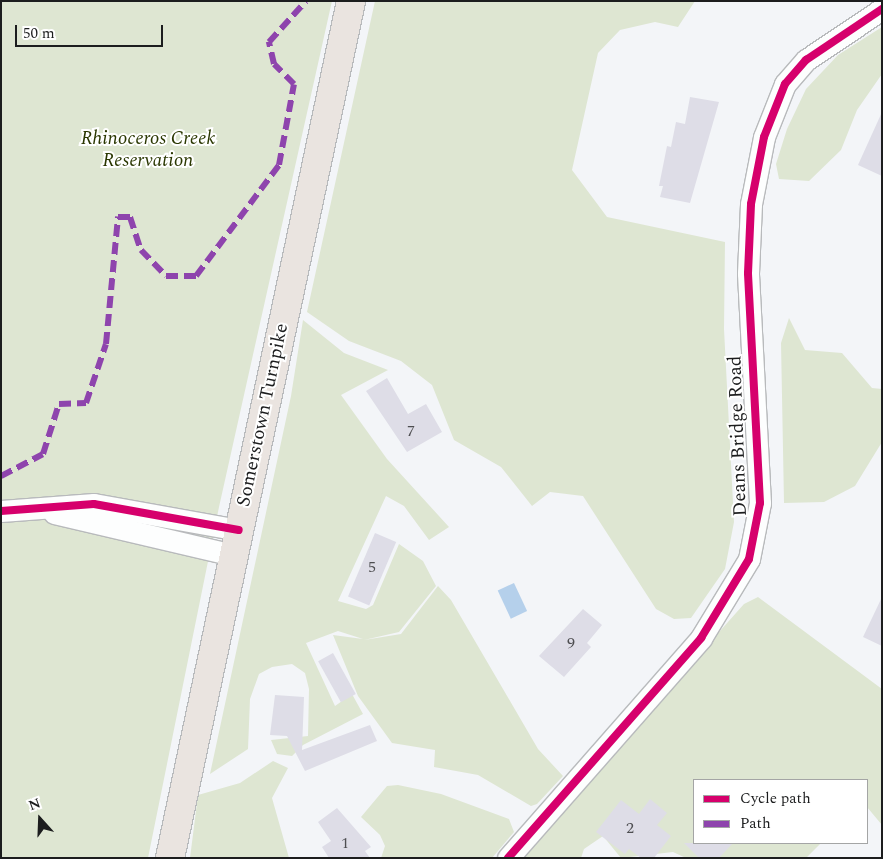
<!DOCTYPE html>
<style>
body{margin:0}
#map{position:relative;width:883px;height:859px;overflow:hidden;background:#f3f5f8;font-family:Spectral,serif}
div>[style]{position:absolute}
[style*='--x']{left:calc(var(--x)*1px);top:calc(var(--y)*1px);width:calc(var(--w)*1px);rotate:calc(var(--a)*1deg)}
.green>*{inset:0;background:#dee6d2}
.water>*{inset:0;background:#b5d0eb;transform-origin:0 0}
.building>*{inset:0;background:#dedde7;transform-origin:0 0}
.roads{filter:drop-shadow(1px 0 #b8babc) drop-shadow(-1px 0 #b8babc) drop-shadow(0 1px #b8babc) drop-shadow(0 -1px #b8babc)}
.minor>*{height:21px;margin:-10.5px;padding:0 10.5px;transform-origin:10.5px;border-radius:10.5px;background:#fdfefe}
.primary>*{height:28px;margin:-14px;padding:0 14px;transform-origin:14px;border-radius:14px;background:#eae4e0}
.quiet>*{height:6px;margin-top:-3px;transform-origin:0;background:repeating-linear-gradient(90deg,#8e44ad 0 12px,transparent 0 18px)}
.cycleway>*{height:8px;margin:-4px;padding:0 4px;transform-origin:4px;border-radius:4px;background:#d6006c}
span{translate:-50% -50%;white-space:nowrap;text-align:center;line-height:1.15;-webkit-text-stroke:4px #fff;paint-order:stroke}
.number-label{font-size:16px;color:#4e4e51}
.number-label span{-webkit-text-stroke-width:0}
.park-label{font-size:19px;color:#2a3700;font-style:italic}
.street-label{font-size:19px;color:#1c1d1e}
.frame{position:absolute;inset:0;border:2px solid #1c1d1e;pointer-events:none}
.legend{position:absolute;left:693px;top:779px;width:175px;height:65px;box-sizing:border-box;background:#fff;border:1px solid #a4a5a5;margin:0;padding:6px 9px;list-style:none;font-size:15px;color:#1c1d1e}
.legend li{display:flex;align-items:center;gap:10px;height:25px}
.legend b{width:25px;border:1px solid #a4a5a5}
.north{position:absolute;left:15px;top:794px;width:50px;height:50px;-webkit-text-stroke:4px #fff;paint-order:stroke;rotate:340deg;font-size:14px;font-weight:700;line-height:20px;text-align:center;color:#1c1d1e}
.north::after{content:'';display:block;margin:auto;width:18px;height:22px;background:#1c1d1e;clip-path:polygon(50% 0,100% 100%,50% 72%,0 100%)}
.scale{position:absolute;left:15px;top:25px;width:148px;height:22px;box-sizing:border-box;border:2px solid #1c1d1e;border-top:0;padding-left:6px;font-size:15px;line-height:18px;white-space:nowrap;color:#1c1d1e;-webkit-text-stroke:4px #fff;paint-order:stroke}
</style>
<div id="map">
<div class="green">
<div style="clip-path:polygon(1px 1px,332px 1px,219px 507px,148px 858px,1px 858px)"></div>
<div style="clip-path:polygon(375px 1px,695px 1px,678px 27px,655px 22px,620px 30px,598px 53px,572px 170px,607px 217px,725px 242px,724px 329px,734px 522px,725px 569px,691px 618px,674px 619px,656px 609px,583px 496px,550px 492px,532px 506px,501px 467px,454px 440px,432px 385px,401px 361px,349px 341px,307px 312px)"></div>
<div style="clip-path:polygon(882px 27px,882px 74px,857px 110px,841px 150px,809px 181px,779px 179px,776px 164px,787px 129px,806px 89px,838px 55px)"></div>
<div style="clip-path:polygon(789px 318px,805px 350px,842px 353px,872px 388px,882px 389px,882px 442px,855px 486px,824px 502px,784px 503px,781px 343px)"></div>
<div style="clip-path:polygon(303px 320px,344px 353px,388px 370px,341px 395px,387px 459px,449px 527px,429px 540px,404px 506px,386px 496px,338px 601px,366px 609px,373px 605px,399px 544px,423px 561px,436px 586px,399px 632px,364px 640px,401px 634px,438px 586px,451px 600px,538px 749px,563px 776px,537px 804px,531px 806px,478px 775px,434px 767px,435px 750px,392px 743px,358px 696px,333px 635px,363px 639px,338px 631px,306px 643px,335px 706px,352px 694px,363px 714px,303px 745px,292px 756px,277px 754px,271px 740px,308px 736px,309px 689px,305px 673px,292px 664px,272px 667px,259px 674px,250px 699px,248px 749px,210px 774px,291px 396px)"></div>
<div style="clip-path:polygon(758px 597px,882px 689px,882px 825px,867px 807px,867px 780px,694px 780px,694px 843px,821px 843px,806px 858px,686px 858px,673px 852px,621px 858px,603px 836px,584px 849px,581px 858px,518px 858px,744px 604px)"></div>
<div style="clip-path:polygon(273px 761px,288px 768px,272px 798px,289px 858px,190px 858px,198px 795px,240px 783px)"></div>
<div style="clip-path:polygon(398px 785px,441px 794px,509px 819px,514px 832px,492px 858px,381px 858px,385px 846px,380px 835px,361px 817px,387px 786px)"></div>
</div>
<div class="water">
<div style="left:514px;top:583px;width:31px;height:18px;rotate:65deg"></div>
</div>
<div class="building">
<div style="clip-path:polygon(690px 97px,719px 102px,690px 203px,660px 197px,663px 186px,659px 186px,667px 146px,671px 147px,676px 122px,685px 124px)"></div>
<div style="clip-path:polygon(882px 112px,882px 176px,858px 165px)"></div>
<div style="clip-path:polygon(387px 378px,408px 414px,426px 404px,442px 432px,407px 452px,366px 391px)"></div>
<div style="left:375px;top:533px;width:23px;height:69px;rotate:23deg"></div>
<div style="clip-path:polygon(882px 597px,882px 646px,863px 637px)"></div>
<div style="clip-path:polygon(583px 609px,602px 625px,587px 643px,591px 647px,564px 677px,539px 656px)"></div>
<div style="left:333px;top:653px;width:47px;height:17px;rotate:61deg"></div>
<div style="clip-path:polygon(275px 695px,304px 697px,302px 750px,370px 725px,377px 741px,305px 771px,287px 736px,270px 735px)"></div>
<div style="clip-path:polygon(650px 799px,667px 813px,657px 825px,671px 836px,654px 858px,641px 858px,629px 849px,625px 854px,596px 832px,621px 800px,639px 814px)"></div>
<div style="clip-path:polygon(337px 808px,371px 847px,365px 851px,370px 858px,329px 858px,322px 847px,331px 841px,318px 822px)"></div>
<div style="clip-path:polygon(684px 843px,733px 843px,719px 858px,699px 858px)"></div>
</div>
<div class="roads">
<div class="minor">
<div style="--x:1;--y:511;--w:93;--a:-4.3"></div>
<div style="--x:94;--y:504;--w:147;--a:10.2"></div>
<div style="--x:54;--y:513;--w:184;--a:13.2"></div>
<div style="--x:508;--y:858;--w:293;--a:-48.7"></div>
<div style="--x:701;--y:638;--w:92;--a:-58.7"></div>
<div style="--x:749;--y:559;--w:57;--a:-78.9"></div>
<div style="--x:760;--y:503;--w:230;--a:-93"></div>
<div style="--x:748;--y:273;--w:69;--a:-87.5"></div>
<div style="--x:751;--y:204;--w:68;--a:-79"></div>
<div style="--x:764;--y:137;--w:57;--a:-68.4"></div>
<div style="--x:785;--y:84;--w:32;--a:-49"></div>
<div style="--x:806;--y:60;--w:92;--a:-33.9"></div>
</div>
<div class="primary">
<div style="--x:170;--y:858;--w:876;--a:-78.07"></div>
</div>
</div>
<div class="quiet">
<div style="--x:1;--y:476;--w:47;--a:-27.6"></div>
<div style="--x:43;--y:454;--w:52;--a:-72.3"></div>
<div style="--x:59;--y:404;--w:27;--a:-2"></div>
<div style="--x:86;--y:403;--w:62;--a:-71.3"></div>
<div style="--x:106;--y:344;--w:128;--a:-84.6"></div>
<div style="--x:118;--y:217;--w:12;--a:0"></div>
<div style="--x:130;--y:217;--w:35;--a:72"></div>
<div style="--x:141;--y:250;--w:36;--a:46"></div>
<div style="--x:166;--y:276;--w:30;--a:0"></div>
<div style="--x:196;--y:276;--w:139;--a:-53.2"></div>
<div style="--x:279;--y:165;--w:82;--a:-79.5"></div>
<div style="--x:294;--y:84;--w:28;--a:-135"></div>
<div style="--x:274;--y:64;--w:23;--a:-103"></div>
<div style="--x:269;--y:42;--w:55;--a:-47.9"></div>
</div>
<div class="cycleway">
<div style="--x:1;--y:511;--w:93;--a:-4.3"></div>
<div style="--x:94;--y:504;--w:147;--a:10.2"></div>
<div style="--x:508;--y:858;--w:293;--a:-48.7"></div>
<div style="--x:701;--y:638;--w:92;--a:-58.7"></div>
<div style="--x:749;--y:559;--w:57;--a:-78.9"></div>
<div style="--x:760;--y:503;--w:230;--a:-93"></div>
<div style="--x:748;--y:273;--w:69;--a:-87.5"></div>
<div style="--x:751;--y:204;--w:68;--a:-79"></div>
<div style="--x:764;--y:137;--w:57;--a:-68.4"></div>
<div style="--x:785;--y:84;--w:32;--a:-49"></div>
<div style="--x:806;--y:60;--w:92;--a:-33.9"></div>
</div>
<div class="number-label">
<span style="left:411px;top:431px">7</span>
<span style="left:372px;top:567px">5</span>
<span style="left:571px;top:643px">9</span>
<span style="left:630px;top:828px">2</span>
<span style="left:345px;top:843px">1</span>
</div>
<div class="park-label">
<span style="left:148px;top:150px">Rhinoceros Creek<br>Reservation</span>
</div>
<div class="street-label">
<span style="left:263px;top:415px;rotate:-78deg">Somerstown Turnpike</span>
<span style="left:738px;top:436px;rotate:-92deg">Deans Bridge Road</span>
</div>
<div class="frame"></div>
<ul class="legend">
<li><b style="height:6px;background:#d6006c"></b>Cycle path</li>
<li><b style="height:6px;background:#8e44ad"></b>Path</li>
</ul>
<div class="north">N</div>
<div class="scale">50 m</div>
</div>
